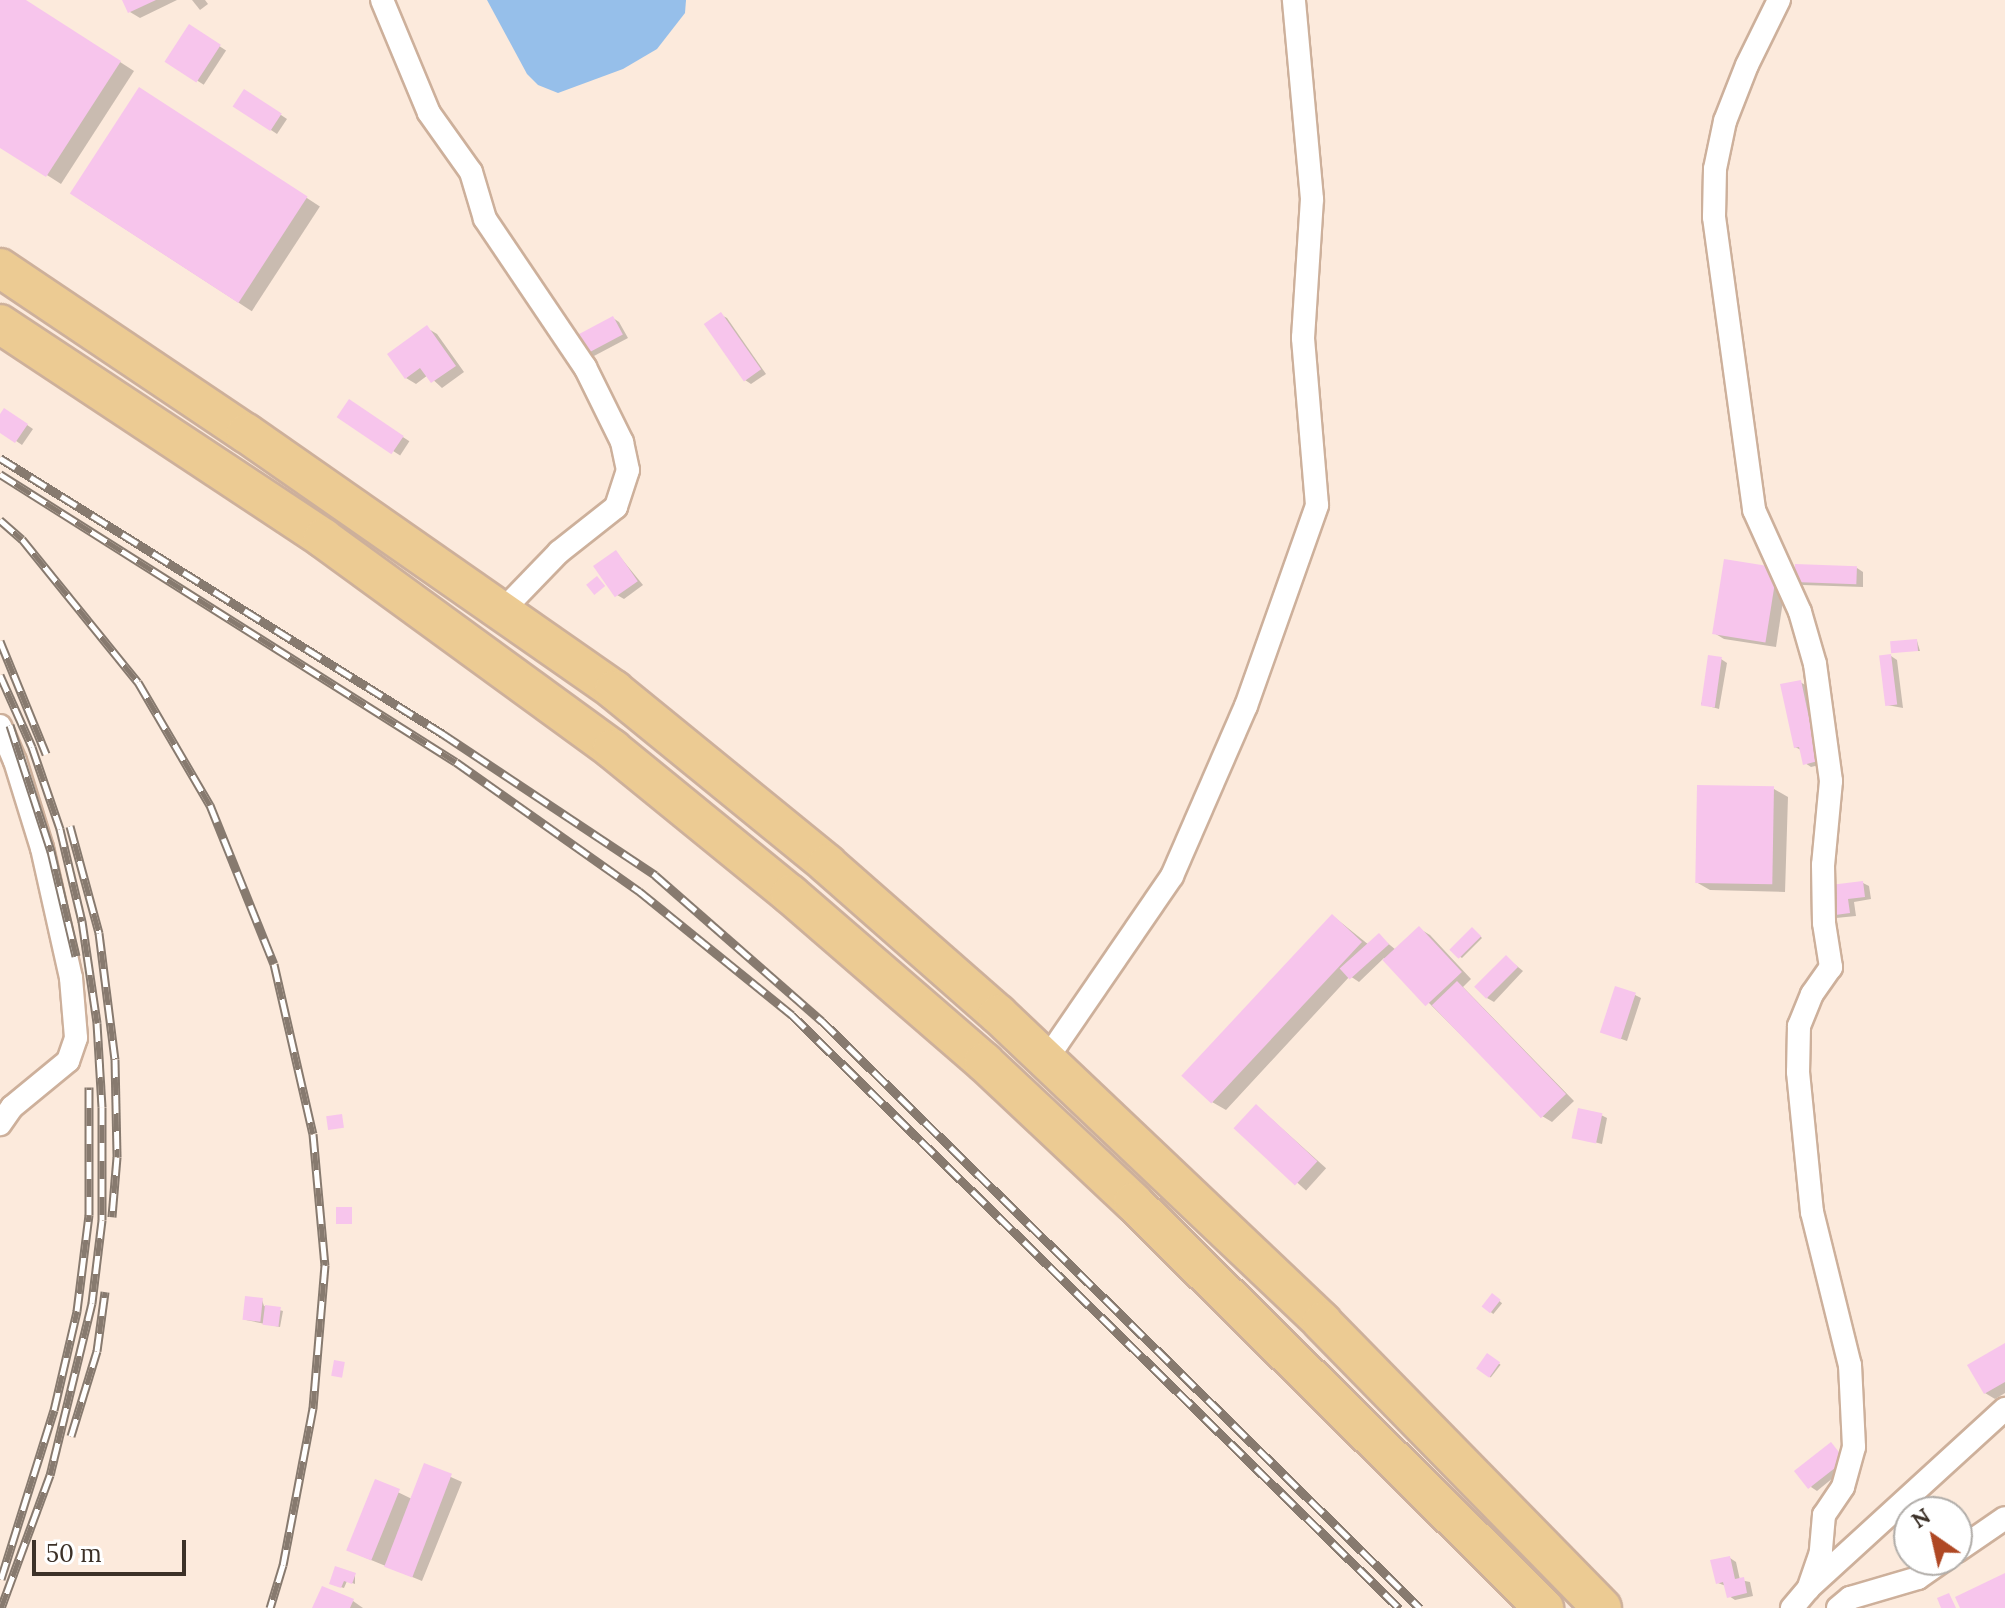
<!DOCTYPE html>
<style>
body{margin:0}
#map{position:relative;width:2005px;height:1608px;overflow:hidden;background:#fceadc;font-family:Lora,serif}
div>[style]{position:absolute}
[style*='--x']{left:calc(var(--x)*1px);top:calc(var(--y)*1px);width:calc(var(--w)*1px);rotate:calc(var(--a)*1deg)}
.water>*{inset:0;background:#96bfea}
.shadow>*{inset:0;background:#0003;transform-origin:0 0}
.building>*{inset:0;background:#f7c5ec;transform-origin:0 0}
.roads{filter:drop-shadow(2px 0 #cdb09b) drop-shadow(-2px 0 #cdb09b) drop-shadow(0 2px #cdb09b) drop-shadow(0 -2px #cdb09b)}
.minor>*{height:22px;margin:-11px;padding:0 11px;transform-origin:11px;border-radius:11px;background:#fff}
.trunk>*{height:38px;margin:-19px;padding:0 19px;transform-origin:19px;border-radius:19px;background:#eccb93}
.rail>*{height:9px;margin-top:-4.5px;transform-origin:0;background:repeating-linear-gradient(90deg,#fff 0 18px,#877a6f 0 36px);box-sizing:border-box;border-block:2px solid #877a6f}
span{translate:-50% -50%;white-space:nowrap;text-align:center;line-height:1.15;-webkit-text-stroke:6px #fff;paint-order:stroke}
.north{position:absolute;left:1893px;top:1496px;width:80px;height:80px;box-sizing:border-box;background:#fff;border:2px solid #b1ada9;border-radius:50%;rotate:326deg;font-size:22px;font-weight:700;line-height:32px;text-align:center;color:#3c3128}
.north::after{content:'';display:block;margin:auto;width:28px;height:36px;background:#af4824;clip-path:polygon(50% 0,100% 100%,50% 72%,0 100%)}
.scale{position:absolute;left:32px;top:1540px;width:154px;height:36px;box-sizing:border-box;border:4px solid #3c3128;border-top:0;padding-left:10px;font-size:24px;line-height:28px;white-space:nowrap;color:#3c3128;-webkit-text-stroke:6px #fff;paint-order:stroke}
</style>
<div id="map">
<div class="water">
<div style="clip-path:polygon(487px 0,686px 0,685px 13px,657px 49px,623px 69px,558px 93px,538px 85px,527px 74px)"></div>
</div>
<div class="shadow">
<div style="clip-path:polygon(0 0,24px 0,134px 71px,61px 184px,0 145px)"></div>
<div style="clip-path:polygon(124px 0,177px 0,140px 18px,130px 12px)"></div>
<div style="clip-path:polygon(192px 0,205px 0,208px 4px,200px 10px)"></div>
<div style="left:190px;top:27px;width:43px;height:41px;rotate:33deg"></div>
<div style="clip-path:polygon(251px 95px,287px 119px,277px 134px,271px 130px)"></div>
<div style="left:153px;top:98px;width:199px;height:125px;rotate:33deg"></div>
<div style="clip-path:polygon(721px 315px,727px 318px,766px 374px,751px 384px,745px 380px)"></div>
<div style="clip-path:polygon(613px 318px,619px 322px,628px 338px,594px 356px,588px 353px)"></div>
<div style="clip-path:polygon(427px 328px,437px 334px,464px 372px,442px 388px,428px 375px,416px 384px,406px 378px)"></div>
<div style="left:349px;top:402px;width:72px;height:17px;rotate:33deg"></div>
<div style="clip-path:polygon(11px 414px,33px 429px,22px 445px,0 430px,0 417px)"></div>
<div style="clip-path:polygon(616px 552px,643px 585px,624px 599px,617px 595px)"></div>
<div style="clip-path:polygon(1726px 562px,1787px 575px,1776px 647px,1724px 639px,1714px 633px)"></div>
<div style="clip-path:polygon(1857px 568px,1863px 572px,1863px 587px,1803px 585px,1797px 581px)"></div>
<div style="clip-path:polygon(1917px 641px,1920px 651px,1892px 651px)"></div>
<div style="clip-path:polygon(1891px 656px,1897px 660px,1903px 708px,1887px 705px)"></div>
<div style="clip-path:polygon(1721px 659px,1727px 663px,1719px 709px,1701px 704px)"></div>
<div style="clip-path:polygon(1800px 682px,1807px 686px,1823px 764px,1811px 767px,1805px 763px,1801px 750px,1795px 747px)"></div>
<div style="clip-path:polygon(1774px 789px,1788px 797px,1785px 892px,1710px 890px,1696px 882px)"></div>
<div style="clip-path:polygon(1863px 883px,1869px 886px,1871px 899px,1854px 902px,1856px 916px,1836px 918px,1830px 915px)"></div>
<div style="clip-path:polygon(1333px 916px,1369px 945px,1379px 936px,1396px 950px,1420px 929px,1430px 935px,1471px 979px,1463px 987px,1574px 1101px,1552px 1122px,1542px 1116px,1384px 958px,1359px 982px,1350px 976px,1226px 1110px,1212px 1102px)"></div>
<div style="clip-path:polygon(1475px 931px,1482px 938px,1462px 958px,1459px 956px)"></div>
<div style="clip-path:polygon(1507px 958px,1523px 971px,1494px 1002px,1487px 998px)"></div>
<div style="clip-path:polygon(1635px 995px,1641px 998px,1627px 1041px,1602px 1032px)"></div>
<div style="left:1257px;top:1106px;width:93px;height:30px;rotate:42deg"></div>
<div style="clip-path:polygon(1601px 1115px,1607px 1118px,1602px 1144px,1574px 1137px)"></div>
<div style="left:1492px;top:1295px;width:13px;height:14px;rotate:39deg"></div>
<div style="clip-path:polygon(262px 1300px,264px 1306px,283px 1311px,280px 1327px,246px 1320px)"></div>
<div style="clip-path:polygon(2005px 1345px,2005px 1393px,1995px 1399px,1985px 1393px)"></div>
<div style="left:1488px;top:1355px;width:16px;height:16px;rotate:38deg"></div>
<div style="clip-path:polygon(1831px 1445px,1850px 1464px,1817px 1491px,1811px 1487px)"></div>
<div style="clip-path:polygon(426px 1466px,462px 1482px,422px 1581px,359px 1555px,377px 1482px,412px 1499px)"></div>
<div style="clip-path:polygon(1730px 1558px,1736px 1562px,1740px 1580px,1750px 1582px,1753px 1596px,1735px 1600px,1729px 1596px,1726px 1586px,1718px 1583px)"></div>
<div style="clip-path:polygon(355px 1575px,355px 1584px,347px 1581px,344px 1588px,334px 1585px)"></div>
<div style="clip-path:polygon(323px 1588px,353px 1601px,363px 1608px,314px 1608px)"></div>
</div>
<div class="building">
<div style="clip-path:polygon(0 0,26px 0,121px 61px,46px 177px,0 148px)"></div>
<div style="clip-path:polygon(122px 0,156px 0,128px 13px)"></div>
<div style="left:189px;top:24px;width:38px;height:45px;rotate:33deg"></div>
<div style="left:139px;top:87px;width:201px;height:127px;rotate:33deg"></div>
<div style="left:244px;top:89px;width:45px;height:21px;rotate:33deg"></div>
<div style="left:721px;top:312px;width:70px;height:21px;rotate:55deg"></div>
<div style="left:613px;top:316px;width:21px;height:41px;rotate:62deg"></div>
<div style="clip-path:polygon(427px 325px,456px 366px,431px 383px,420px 368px,405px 379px,387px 354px)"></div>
<div style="left:349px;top:399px;width:66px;height:22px;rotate:34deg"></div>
<div style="clip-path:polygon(4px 408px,28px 424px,15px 443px,0 433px,0 414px)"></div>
<div style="left:616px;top:550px;width:38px;height:28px;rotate:55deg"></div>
<div style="left:1724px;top:559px;width:54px;height:76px;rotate:9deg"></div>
<div style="left:1795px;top:564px;width:62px;height:18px;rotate:2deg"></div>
<div style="left:597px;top:576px;width:13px;height:14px;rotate:51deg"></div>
<div style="left:1917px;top:639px;width:12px;height:27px;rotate:85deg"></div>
<div style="left:1891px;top:654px;width:51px;height:12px;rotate:83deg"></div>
<div style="left:1708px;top:655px;width:14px;height:51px;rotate:8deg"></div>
<div style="clip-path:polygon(1801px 680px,1818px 761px,1803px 765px,1799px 747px,1794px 748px,1780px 684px)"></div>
<div style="left:1697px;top:785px;width:77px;height:98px;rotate:1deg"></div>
<div style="clip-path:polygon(1863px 881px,1865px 897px,1848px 899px,1850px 913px,1828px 916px,1830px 885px)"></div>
<div style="left:1332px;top:914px;width:41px;height:221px;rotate:43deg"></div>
<div style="left:1419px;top:926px;width:63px;height:50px;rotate:47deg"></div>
<div style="left:1472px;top:927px;width:13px;height:32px;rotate:45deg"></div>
<div style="left:1379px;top:933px;width:15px;height:53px;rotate:48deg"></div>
<div style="left:1506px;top:955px;width:17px;height:45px;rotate:45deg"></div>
<div style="left:1457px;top:981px;width:157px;height:35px;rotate:46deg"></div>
<div style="left:1615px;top:986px;width:22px;height:49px;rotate:18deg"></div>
<div style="left:1256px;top:1104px;width:84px;height:33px;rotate:43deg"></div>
<div style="left:1578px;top:1108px;width:25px;height:31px;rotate:12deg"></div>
<div style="left:342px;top:1114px;width:14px;height:16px;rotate:82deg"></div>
<div style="left:336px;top:1207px;width:16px;height:17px"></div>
<div style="left:1492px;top:1293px;width:11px;height:17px;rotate:38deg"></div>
<div style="left:245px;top:1296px;width:18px;height:24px;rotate:6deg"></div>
<div style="left:265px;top:1305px;width:16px;height:20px;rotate:7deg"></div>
<div style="clip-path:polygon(2005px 1343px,2005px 1382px,1984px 1394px,1967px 1365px)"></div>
<div style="left:1487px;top:1353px;width:16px;height:19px;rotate:35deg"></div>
<div style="left:334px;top:1360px;width:11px;height:16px;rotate:10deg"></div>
<div style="left:1831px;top:1442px;width:23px;height:47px;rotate:52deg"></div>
<div style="left:424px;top:1463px;width:30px;height:111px;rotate:21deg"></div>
<div style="left:375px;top:1479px;width:27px;height:77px;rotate:22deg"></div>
<div style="clip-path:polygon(1730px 1556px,1735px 1579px,1744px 1577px,1747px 1593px,1727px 1598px,1723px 1582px,1716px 1584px,1710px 1560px)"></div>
<div style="clip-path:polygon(335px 1566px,356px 1573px,352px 1584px,344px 1581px,341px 1588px,329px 1584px)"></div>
<div style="clip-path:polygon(2005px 1573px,2005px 1608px,1960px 1608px,1955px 1597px)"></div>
<div style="clip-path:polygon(322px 1586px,354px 1599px,350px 1608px,312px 1608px)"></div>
<div style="clip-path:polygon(1949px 1593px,1956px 1608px,1941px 1608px,1937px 1598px)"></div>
</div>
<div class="roads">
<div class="minor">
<div style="--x:382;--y:0;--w:122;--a:67.4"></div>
<div style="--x:429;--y:113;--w:72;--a:54.6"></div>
<div style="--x:471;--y:172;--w:49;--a:73.4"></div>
<div style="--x:485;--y:219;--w:179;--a:56"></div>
<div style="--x:585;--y:367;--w:84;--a:63.7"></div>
<div style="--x:622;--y:442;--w:29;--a:78"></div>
<div style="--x:628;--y:470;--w:39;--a:108"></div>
<div style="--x:616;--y:507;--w:73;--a:141.7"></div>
<div style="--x:559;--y:552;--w:83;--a:134"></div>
<div style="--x:1779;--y:0;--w:72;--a:116.2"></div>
<div style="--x:1747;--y:65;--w:60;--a:111.4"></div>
<div style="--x:1725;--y:121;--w:49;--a:101.8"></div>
<div style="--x:1715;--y:169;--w:48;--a:91.2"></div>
<div style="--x:1714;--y:217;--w:296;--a:82.2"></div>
<div style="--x:1754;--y:510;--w:112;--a:65.7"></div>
<div style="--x:1800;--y:612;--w:54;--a:73.9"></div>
<div style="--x:1815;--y:664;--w:118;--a:82.2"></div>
<div style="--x:1831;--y:781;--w:84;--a:95.4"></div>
<div style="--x:1823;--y:865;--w:58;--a:89"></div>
<div style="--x:1824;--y:923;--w:45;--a:81"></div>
<div style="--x:1831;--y:967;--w:33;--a:125"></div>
<div style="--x:1812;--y:994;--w:35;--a:112"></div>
<div style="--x:1799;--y:1026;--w:46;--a:91.2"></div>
<div style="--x:1798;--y:1072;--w:141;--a:84.3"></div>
<div style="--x:1812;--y:1212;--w:158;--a:76.1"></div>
<div style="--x:1850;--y:1365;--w:82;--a:87.2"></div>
<div style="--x:1854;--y:1447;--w:41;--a:105.4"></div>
<div style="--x:1843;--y:1487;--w:34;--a:124"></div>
<div style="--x:1824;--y:1515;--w:37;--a:95"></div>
<div style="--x:1821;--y:1552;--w:39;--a:109"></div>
<div style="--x:1808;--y:1589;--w:25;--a:130"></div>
<div style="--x:0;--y:726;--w:38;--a:67"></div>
<div style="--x:15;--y:761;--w:91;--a:72.8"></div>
<div style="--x:42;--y:848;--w:133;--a:77.4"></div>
<div style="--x:71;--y:978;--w:60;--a:85.2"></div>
<div style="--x:76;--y:1038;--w:24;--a:109"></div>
<div style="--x:68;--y:1061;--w:72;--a:140.6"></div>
<div style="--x:12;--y:1107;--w:21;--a:125"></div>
<div style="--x:1046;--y:1060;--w:223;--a:-55.6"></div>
<div style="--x:1172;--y:876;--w:185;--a:-66.5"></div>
<div style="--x:1246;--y:706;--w:213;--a:-70.5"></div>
<div style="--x:1317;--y:505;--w:168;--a:-94.8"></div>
<div style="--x:1303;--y:338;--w:139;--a:-86.3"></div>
<div style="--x:1312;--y:199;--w:200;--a:-95.2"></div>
<div style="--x:1957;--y:1551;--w:58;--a:-34.5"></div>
<div style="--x:1811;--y:1586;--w:263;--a:-42.4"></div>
<div style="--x:1838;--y:1608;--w:16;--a:-40"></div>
<div style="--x:1850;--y:1598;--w:71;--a:-16.4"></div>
<div style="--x:1918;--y:1578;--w:32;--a:-35"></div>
</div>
<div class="trunk">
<div style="--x:0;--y:268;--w:296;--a:33.9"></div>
<div style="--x:246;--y:433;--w:449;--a:34.9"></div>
<div style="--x:614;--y:690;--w:275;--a:39.2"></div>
<div style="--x:827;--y:864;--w:227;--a:41.3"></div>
<div style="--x:998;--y:1014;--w:447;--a:43.5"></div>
<div style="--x:1322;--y:1322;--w:400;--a:45.6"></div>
<div style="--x:0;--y:324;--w:387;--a:33.5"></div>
<div style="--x:323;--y:538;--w:358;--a:36.1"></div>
<div style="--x:612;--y:749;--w:230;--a:39.2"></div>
<div style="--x:790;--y:894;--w:257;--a:40.9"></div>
<div style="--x:984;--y:1062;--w:204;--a:43.2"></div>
<div style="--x:1133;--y:1202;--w:578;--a:44.65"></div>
</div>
</div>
<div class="rail">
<div style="--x:0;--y:458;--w:522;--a:31.92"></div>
<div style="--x:443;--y:734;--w:255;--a:33.6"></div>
<div style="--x:655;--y:875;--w:222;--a:41.2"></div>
<div style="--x:822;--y:1021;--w:838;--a:44.47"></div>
<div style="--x:0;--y:474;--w:539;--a:32.28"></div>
<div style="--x:456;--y:762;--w:224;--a:35.2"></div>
<div style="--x:639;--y:891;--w:197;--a:39"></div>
<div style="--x:792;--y:1015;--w:849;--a:44.33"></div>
<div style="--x:0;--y:520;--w:29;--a:41"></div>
<div style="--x:22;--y:539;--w:184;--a:51"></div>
<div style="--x:138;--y:682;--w:143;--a:59.7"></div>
<div style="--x:210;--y:805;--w:171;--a:68.1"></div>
<div style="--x:274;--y:964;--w:174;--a:77.1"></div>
<div style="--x:313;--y:1134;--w:132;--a:84.8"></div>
<div style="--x:325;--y:1265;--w:144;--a:94.8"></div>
<div style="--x:313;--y:1408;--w:160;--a:100.8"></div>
<div style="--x:283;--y:1565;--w:45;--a:106.8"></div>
<div style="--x:0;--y:641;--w:122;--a:67.8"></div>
<div style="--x:0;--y:675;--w:79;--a:66"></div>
<div style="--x:32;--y:747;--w:87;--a:71.1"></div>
<div style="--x:60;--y:829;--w:95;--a:76.6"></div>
<div style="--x:82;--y:921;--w:103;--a:81.6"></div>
<div style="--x:97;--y:1023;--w:84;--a:86.6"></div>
<div style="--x:102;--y:1107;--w:113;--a:90"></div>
<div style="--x:102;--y:1220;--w:84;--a:96.9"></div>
<div style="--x:92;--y:1303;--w:177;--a:103.7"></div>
<div style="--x:50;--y:1475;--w:142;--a:110.2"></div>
<div style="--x:10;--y:725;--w:133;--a:72"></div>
<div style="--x:51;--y:851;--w:108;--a:76.6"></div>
<div style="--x:70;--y:826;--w:111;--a:74.8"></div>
<div style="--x:99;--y:933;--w:127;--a:82.8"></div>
<div style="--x:115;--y:1059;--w:98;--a:88.8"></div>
<div style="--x:117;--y:1157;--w:60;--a:94.8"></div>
<div style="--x:71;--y:1436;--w:89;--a:-73"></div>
<div style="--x:97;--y:1351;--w:60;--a:-82.3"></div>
<div style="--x:1;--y:1579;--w:177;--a:-72.6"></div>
<div style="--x:54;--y:1410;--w:102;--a:-76.9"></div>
<div style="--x:77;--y:1311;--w:97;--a:-82.9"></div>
<div style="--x:89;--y:1215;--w:128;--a:-90"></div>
</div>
<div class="north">N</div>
<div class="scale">50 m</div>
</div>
